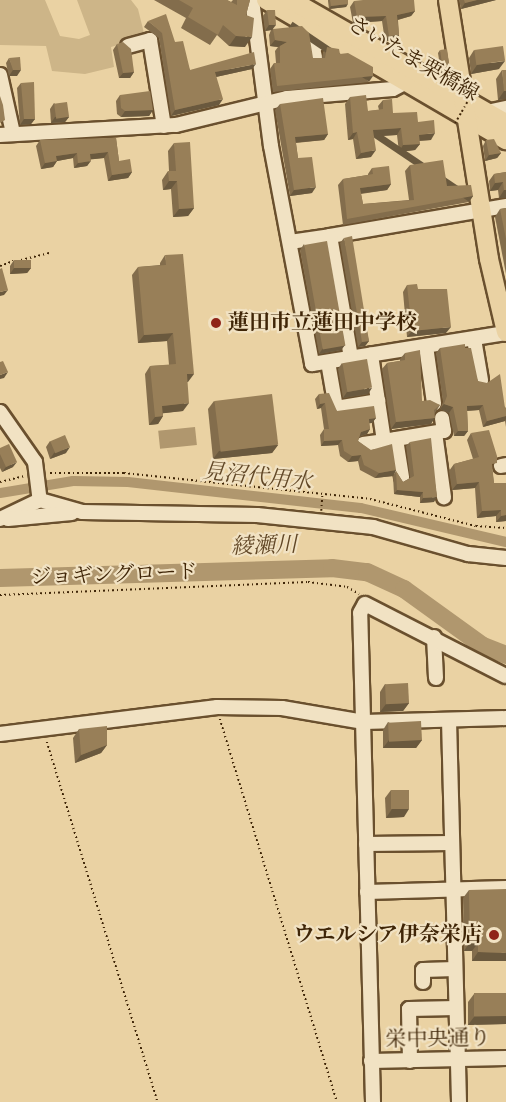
<!DOCTYPE html>
<meta charset="utf-8">
<style>
body{margin:0}
#map{position:relative;width:506px;height:1102px;overflow:hidden;background:#ead2a3;font-family:"IM FELL Double Pica","Noto Serif JP",serif}
div>[style]{position:absolute}
[style*='--x']{left:calc(var(--x)*1px);top:calc(var(--y)*1px);width:calc(var(--w)*1px);rotate:calc(var(--a)*1deg)}
.green>*{inset:0;background:#cdb588}
.water>*{inset:0;background:#b0976e;transform-origin:0 0}
.canal>*{height:10px;margin:-5px;padding:0 5px;transform-origin:5px;border-radius:5px;background:#b0976e}
.river>*{height:18px;margin:-9px;padding:0 9px;transform-origin:9px;border-radius:9px;background:#b0976e}
.path>*{height:1.5px;margin-top:-0.75px;transform-origin:0;background:repeating-linear-gradient(90deg,#3f2507 0 1.5px,transparent 0 4.5px)}
.roads{filter:drop-shadow(2px 0 #6a502e) drop-shadow(-2px 0 #6a502e) drop-shadow(0 2px #6a502e) drop-shadow(0 -2px #6a502e)}
.minor>*{height:14px;margin:-7px;padding:0 7px;transform-origin:7px;border-radius:7px;background:#f1e2c3}
.major>*{height:18px;margin:-9px;padding:0 9px;transform-origin:9px;border-radius:9px;background:#ead2a3}
.path-bridge>*{height:1.5px;margin-top:-0.75px;transform-origin:0;background:repeating-linear-gradient(90deg,#3f2507 0 1.5px,transparent 0 4.5px)}
.wall>*{inset:0;background:#836d4c}
.shaded-wall>*{inset:0;background:#6a593e;transform-origin:0 0}
.building>*{inset:0;background:#987f58;transform-origin:0 0}
.dots>*{width:16px;height:16px;translate:-50% -50%;box-sizing:border-box;border:3px solid #f1e2c3;border-radius:50%}
span{translate:-50% -50%;white-space:nowrap;text-align:center;line-height:1.15;-webkit-text-stroke:4.5px #f1e2c3;paint-order:stroke}
.street-label{font-size:21px;color:#3f2507}
.poi-label{font-size:21px;color:#3f2507;font-weight:700}
.left{translate:0 -50%;text-align:left}
.right{translate:-100% -50%;text-align:right}
.water-label{font-size:22px;color:#614726;font-style:italic}
</style>
<div id="map">
<div class="green">
<div style="clip-path:polygon(0 0,45px 0,60px 36px,79px 39px,90px 35px,77px 0,131px 0,138px 9px,145px 37px,111px 47px,114px 67px,85px 74px,52px 71px,46px 46px,0 45px)"></div>
</div>
<div class="water">
<div style="left:195px;top:427px;width:18px;height:37px;rotate:84deg"></div>
</div>
<div class="canal">
<div style="--x:0;--y:493;--w:74;--a:-9.3"></div>
<div style="--x:73;--y:481;--w:55;--a:1"></div>
<div style="--x:128;--y:482;--w:234;--a:6.4"></div>
<div style="--x:361;--y:508;--w:149;--a:13.2"></div>
</div>
<div class="river">
<div style="--x:0;--y:578;--w:332;--a:-1.7"></div>
<div style="--x:332;--y:568;--w:35;--a:7"></div>
<div style="--x:367;--y:572;--w:41;--a:24.7"></div>
<div style="--x:404;--y:589;--w:97;--a:35.8"></div>
<div style="--x:483;--y:646;--w:25;--a:21"></div>
</div>
<div class="path">
<div style="--x:21;--y:260;--w:29;--a:-14"></div>
<div style="--x:0;--y:266;--w:14;--a:-21"></div>
<div style="--x:50;--y:473;--w:74;--a:0"></div>
<div style="--x:124;--y:473;--w:247;--a:6"></div>
<div style="--x:370;--y:499;--w:109;--a:14.3"></div>
<div style="--x:476;--y:526;--w:30;--a:4"></div>
<div style="--x:0;--y:482;--w:25;--a:-14"></div>
<div style="--x:321;--y:511;--w:16;--a:-86"></div>
<div style="--x:0;--y:595;--w:308;--a:-2.4"></div>
<div style="--x:308;--y:582;--w:39;--a:7"></div>
<div style="--x:347;--y:587;--w:14;--a:30"></div>
<div style="--x:220;--y:719;--w:400;--a:73"></div>
<div style="--x:47;--y:742;--w:377;--a:72.9"></div>
</div>
<div class="roads">
<div class="minor">
<div style="--x:252;--y:0;--w:147;--a:82.6"></div>
<div style="--x:271;--y:146;--w:222;--a:79.3"></div>
<div style="--x:312;--y:364;--w:196;--a:-9.1"></div>
<div style="--x:128;--y:46;--w:23;--a:-15"></div>
<div style="--x:150;--y:40;--w:87;--a:80.8"></div>
<div style="--x:315;--y:57;--w:9;--a:-103"></div>
<div style="--x:313;--y:48;--w:18;--a:-41"></div>
<div style="--x:0;--y:75;--w:59;--a:77.4"></div>
<div style="--x:482;--y:113;--w:25;--a:-12"></div>
<div style="--x:0;--y:135;--w:176;--a:-3.3"></div>
<div style="--x:176;--y:125;--w:114;--a:-13.7"></div>
<div style="--x:287;--y:98;--w:106;--a:-4.9"></div>
<div style="--x:393;--y:89;--w:15;--a:-28"></div>
<div style="--x:330;--y:236;--w:179;--a:-9.7"></div>
<div style="--x:290;--y:242;--w:40;--a:-8.5"></div>
<div style="--x:330;--y:236;--w:124;--a:80.2"></div>
<div style="--x:474;--y:339;--w:42;--a:80.3"></div>
<div style="--x:426;--y:346;--w:58;--a:82"></div>
<div style="--x:328;--y:362;--w:47;--a:80.1"></div>
<div style="--x:336;--y:408;--w:43;--a:-9.5"></div>
<div style="--x:378;--y:401;--w:47;--a:-98.7"></div>
<div style="--x:378;--y:401;--w:40;--a:81.5"></div>
<div style="--x:384;--y:441;--w:61;--a:-9.5"></div>
<div style="--x:444;--y:431;--w:13;--a:-99"></div>
<div style="--x:0;--y:412;--w:61;--a:55"></div>
<div style="--x:35;--y:462;--w:38;--a:83"></div>
<div style="--x:435;--y:433;--w:65;--a:82"></div>
<div style="--x:396;--y:439;--w:39;--a:81"></div>
<div style="--x:363;--y:444;--w:21;--a:-8"></div>
<div style="--x:501;--y:466;--w:5;--a:-11"></div>
<div style="--x:0;--y:519;--w:44;--a:-25.4"></div>
<div style="--x:40;--y:500;--w:44;--a:15.9"></div>
<div style="--x:82;--y:512;--w:175;--a:1"></div>
<div style="--x:257;--y:515;--w:117;--a:5.9"></div>
<div style="--x:373;--y:527;--w:99;--a:15.9"></div>
<div style="--x:468;--y:554;--w:38;--a:6"></div>
<div style="--x:8;--y:519;--w:64;--a:-5.4"></div>
<div style="--x:434;--y:637;--w:41;--a:87.2"></div>
<div style="--x:449;--y:720;--w:382;--a:88.5"></div>
<div style="--x:0;--y:734;--w:219;--a:-7.1"></div>
<div style="--x:217;--y:707;--w:65;--a:0.9"></div>
<div style="--x:282;--y:708;--w:83;--a:9.7"></div>
<div style="--x:364;--y:722;--w:142;--a:-1.6"></div>
<div style="--x:366;--y:844;--w:86;--a:-0.7"></div>
<div style="--x:367;--y:892;--w:139;--a:-1.6"></div>
<div style="--x:423;--y:982;--w:12;--a:-90"></div>
<div style="--x:423;--y:970;--w:32;--a:-2"></div>
<div style="--x:371;--y:1061;--w:135;--a:-1.3"></div>
<div style="--x:410;--y:1061;--w:52;--a:-91.1"></div>
<div style="--x:409;--y:1009;--w:47;--a:-1.2"></div>
<div style="--x:373;--y:1102;--w:489;--a:-91.5"></div>
<div style="--x:360;--y:613;--w:10;--a:-61"></div>
<div style="--x:365;--y:604;--w:158;--a:27.1"></div>
</div>
<div class="major">
<div style="--x:266;--y:0;--w:278;--a:30.3"></div>
<div style="--x:291;--y:0;--w:248;--a:29.8"></div>
<div style="--x:448;--y:0;--w:262;--a:81"></div>
<div style="--x:489;--y:259;--w:75;--a:76.9"></div>
</div>
</div>
<div class="path-bridge">
<div style="--x:455;--y:123;--w:36;--a:-60"></div>
</div>
<div class="wall">
<div style="clip-path:polygon(154px 0,227px 0,231px 2px,233px 0,250px 0,246px 15px,245px 47px,229px 46px,217px 35px,210px 45px,181px 28px,186px 18px)"></div>
<div style="clip-path:polygon(328px 0,348px 0,346px 7px,329px 9px,328px 1px)"></div>
<div style="clip-path:polygon(459px 0,496px 0,461px 9px)"></div>
<div style="clip-path:polygon(354px 1px,415px 11px,411px 16px,398px 20px,399px 35px,396px 40px,385px 41px,382px 21px,353px 23px,350px 7px)"></div>
<div style="clip-path:polygon(267px 10px,273px 29px,313px 58px,322px 58px,323px 53px,327px 47px,340px 54px,369px 82px,273px 92px,270px 69px,274px 63px,276px 63px,275px 51px,278px 47px,270px 46px,269px 35px,271px 30px,265px 31px,263px 16px)"></div>
<div style="clip-path:polygon(148px 21px,175px 42px,190px 70px,252px 69px,216px 77px,219px 105px,171px 116px,159px 38px,144px 27px)"></div>
<div style="clip-path:polygon(117px 44px,134px 72px,130px 78px,119px 78px,113px 50px)"></div>
<div style="clip-path:polygon(440px 50px,450px 70px,448px 73px,441px 73px,438px 53px)"></div>
<div style="clip-path:polygon(474px 50px,499px 69px,471px 74px,469px 58px)"></div>
<div style="clip-path:polygon(9px 58px,17px 76px,9px 76px,6px 63px)"></div>
<div style="clip-path:polygon(502px 70px,506px 99px,498px 100px,496px 79px)"></div>
<div style="clip-path:polygon(21px 83px,35px 119px,31px 124px,20px 125px,17px 88px)"></div>
<div style="clip-path:polygon(120px 95px,153px 110px,149px 116px,121px 117px,117px 114px,116px 101px)"></div>
<div style="clip-path:polygon(350px 97px,368px 111px,379px 110px,378px 106px,383px 100px,393px 113px,418px 122px,431px 140px,419px 141px,420px 144px,415px 150px,399px 152px,397px 135px,373px 136px,371px 157px,356px 159px,353px 139px,348px 140px,345px 104px)"></div>
<div style="clip-path:polygon(54px 103px,69px 117px,65px 122px,51px 123px,50px 109px)"></div>
<div style="clip-path:polygon(280px 104px,328px 134px,324px 140px,296px 143px,298px 158px,312px 193px,290px 196px,275px 110px)"></div>
<div style="clip-path:polygon(116px 138px,119px 161px,132px 172px,128px 178px,108px 181px,104px 158px,91px 159px,87px 166px,74px 168px,73px 158px,57px 161px,53px 167px,41px 169px,36px 146px,40px 140px)"></div>
<div style="clip-path:polygon(486px 140px,501px 153px,497px 158px,485px 161px,483px 146px)"></div>
<div style="clip-path:polygon(174px 143px,194px 208px,188px 216px,173px 217px,171px 189px,163px 190px,162px 180px,168px 171px,169px 171px,168px 151px)"></div>
<div style="clip-path:polygon(410px 165px,447px 186px,473px 196px,469px 202px,343px 225px,338px 185px,343px 179px,368px 175px,368px 174px,372px 168px,391px 184px,387px 190px,361px 194px,363px 204px,409px 200px,405px 171px)"></div>
<div style="clip-path:polygon(506px 172px,506px 198px,499px 198px,498px 190px,490px 191px,489px 181px,494px 174px)"></div>
<div style="clip-path:polygon(506px 208px,506px 274px,495px 217px,500px 209px)"></div>
<div style="clip-path:polygon(344px 238px,369px 341px,365px 346px,358px 347px,340px 243px)"></div>
<div style="clip-path:polygon(304px 244px,345px 345px,341px 350px,319px 354px,300px 250px)"></div>
<div style="clip-path:polygon(165px 255px,188px 382px,187px 382px,183px 411px,163px 413px,163px 416px,158px 424px,149px 425px,145px 374px,150px 366px,169px 365px,167px 341px,138px 343px,132px 275px,138px 267px,160px 265px,160px 263px)"></div>
<div style="clip-path:polygon(14px 260px,31px 268px,27px 273px,10px 274px,10px 266px)"></div>
<div style="clip-path:polygon(407px 285px,418px 289px,446px 333px,407px 337px,403px 292px)"></div>
<div style="clip-path:polygon(440px 348px,465px 348px,478px 381px,506px 408px,506px 427px,505px 421px,483px 427px,479px 410px,467px 411px,468px 431px,464px 436px,454px 436px,449px 413px,440px 409px,443px 402px,436px 353px)"></div>
<div style="clip-path:polygon(405px 353px,422px 401px,440px 405px,435px 413px,431px 424px,391px 429px,382px 369px,387px 363px,400px 361px,400px 359px)"></div>
<div style="clip-path:polygon(342px 363px,368px 394px,343px 398px,338px 369px)"></div>
<div style="clip-path:polygon(319px 394px,337px 411px,376px 418px,372px 423px,369px 423px,370px 429px,367px 434px,359px 437px,358px 441px,396px 470px,393px 476px,375px 478px,360px 470px,358px 461px,348px 462px,340px 456px,338px 445px,321px 446px,320px 435px,324px 429px,321px 408px,317px 409px,315px 399px)"></div>
<div style="clip-path:polygon(214px 401px,278px 445px,272px 453px,213px 459px,208px 409px)"></div>
<div style="clip-path:polygon(471px 433px,492px 469px,494px 483px,506px 483px,506px 521px,496px 522px,496px 516px,477px 518px,475px 488px,452px 490px,449px 471px,454px 464px,473px 459px,467px 440px)"></div>
<div style="clip-path:polygon(50px 441px,66px 453px,50px 459px,46px 447px)"></div>
<div style="clip-path:polygon(410px 442px,434px 502px,420px 503px,420px 497px,394px 494px,393px 476px,396px 471px,403px 482px,410px 478px,406px 446px)"></div>
<div style="clip-path:polygon(0 448px,13px 467px,2px 472px,0 468px)"></div>
<div style="clip-path:polygon(385px 684px,409px 703px,403px 711px,380px 712px,380px 692px)"></div>
<div style="clip-path:polygon(388px 722px,422px 740px,416px 748px,383px 748px,383px 730px)"></div>
<div style="clip-path:polygon(79px 729px,107px 745px,101px 753px,75px 763px,73px 738px)"></div>
<div style="clip-path:polygon(391px 790px,404px 817px,386px 818px,385px 798px)"></div>
<div style="clip-path:polygon(469px 890px,506px 961px,472px 961px,472px 951px,464px 951px,463px 898px)"></div>
<div style="clip-path:polygon(506px 993px,506px 1024px,468px 1025px,468px 1002px,474px 994px)"></div>
</div>
<div class="shaded-wall">
<div style="clip-path:polygon(477px 0,496px 0,461px 9px,465px 3px)"></div>
<div style="clip-path:polygon(348px 4px,346px 7px,329px 9px,331px 6px)"></div>
<div style="clip-path:polygon(415px 11px,411px 16px,393px 21px,397px 15px)"></div>
<div style="clip-path:polygon(386px 16px,382px 21px,353px 23px,357px 17px)"></div>
<div style="clip-path:polygon(269px 25px,276px 25px,272px 30px,265px 31px)"></div>
<div style="clip-path:polygon(399px 35px,396px 40px,385px 41px,389px 36px)"></div>
<div style="clip-path:polygon(236px 36px,252px 37px,245px 47px,229px 46px)"></div>
<div style="clip-path:polygon(275px 40px,287px 42px,280px 46px,278px 47px,270px 46px)"></div>
<div style="clip-path:polygon(505px 61px,499px 69px,471px 74px,477px 65px)"></div>
<div style="clip-path:polygon(256px 64px,252px 69px,211px 78px,215px 72px)"></div>
<div style="clip-path:polygon(13px 70px,21px 70px,17px 76px,9px 76px)"></div>
<div style="clip-path:polygon(443px 70px,450px 70px,448px 73px,441px 73px)"></div>
<div style="clip-path:polygon(134px 72px,130px 78px,119px 78px,123px 73px)"></div>
<div style="left:373px;top:76px;width:7px;height:97px;rotate:124deg"></div>
<div style="clip-path:polygon(504px 91px,506px 91px,506px 99px,498px 100px)"></div>
<div style="clip-path:polygon(223px 99px,219px 105px,171px 116px,175px 110px)"></div>
<div style="clip-path:polygon(153px 110px,149px 116px,121px 117px,125px 111px)"></div>
<div style="clip-path:polygon(55px 117px,69px 117px,65px 122px,51px 123px)"></div>
<div style="clip-path:polygon(24px 119px,35px 119px,31px 124px,20px 125px)"></div>
<div style="clip-path:polygon(401px 128px,397px 135px,368px 137px,373px 130px)"></div>
<div style="clip-path:polygon(357px 132px,353px 139px,348px 140px,353px 133px)"></div>
<div style="clip-path:polygon(435px 133px,431px 140px,414px 141px,419px 135px)"></div>
<div style="clip-path:polygon(328px 134px,324px 140px,291px 143px,295px 137px)"></div>
<div style="clip-path:polygon(420px 144px,415px 150px,399px 152px,403px 145px)"></div>
<div style="clip-path:polygon(376px 150px,371px 157px,356px 159px,361px 153px)"></div>
<div style="clip-path:polygon(108px 152px,104px 158px,86px 160px,90px 154px)"></div>
<div style="clip-path:polygon(77px 153px,73px 158px,52px 162px,56px 156px)"></div>
<div style="clip-path:polygon(501px 153px,497px 158px,485px 161px,489px 155px)"></div>
<div style="clip-path:polygon(57px 161px,53px 167px,41px 169px,45px 163px)"></div>
<div style="clip-path:polygon(91px 161px,87px 166px,74px 168px,78px 163px)"></div>
<div style="clip-path:polygon(132px 172px,128px 178px,108px 181px,112px 175px)"></div>
<div style="clip-path:polygon(169px 181px,177px 181px,171px 189px,163px 190px)"></div>
<div style="clip-path:polygon(503px 182px,498px 190px,490px 191px,495px 183px)"></div>
<div style="clip-path:polygon(391px 184px,387px 190px,356px 194px,360px 188px)"></div>
<div style="clip-path:polygon(316px 187px,312px 193px,290px 196px,294px 190px)"></div>
<div style="clip-path:polygon(504px 190px,506px 190px,506px 198px,499px 198px)"></div>
<div style="left:473px;top:196px;width:7px;height:128px;rotate:124deg"></div>
<div style="clip-path:polygon(194px 208px,188px 216px,173px 217px,179px 209px)"></div>
<div style="clip-path:polygon(14px 268px,31px 268px,27px 273px,10px 274px)"></div>
<div style="clip-path:polygon(8px 290px,4px 295px,0 296px,0 292px)"></div>
<div style="clip-path:polygon(451px 327px,446px 333px,407px 337px,412px 331px)"></div>
<div style="clip-path:polygon(173px 333px,167px 341px,138px 343px,144px 335px)"></div>
<div style="clip-path:polygon(369px 341px,365px 346px,358px 347px,362px 342px)"></div>
<div style="clip-path:polygon(345px 345px,341px 350px,319px 354px,323px 348px)"></div>
<div style="clip-path:polygon(8px 372px,4px 378px,0 379px,0 375px)"></div>
<div style="clip-path:polygon(187px 374px,194px 374px,188px 382px,181px 382px)"></div>
<div style="clip-path:polygon(372px 388px,368px 394px,343px 398px,347px 392px)"></div>
<div style="clip-path:polygon(189px 403px,183px 411px,157px 414px,162px 406px)"></div>
<div style="clip-path:polygon(325px 403px,321px 408px,317px 409px,320px 404px)"></div>
<div style="clip-path:polygon(444px 404px,453px 407px,449px 413px,440px 409px)"></div>
<div style="clip-path:polygon(483px 405px,479px 410px,463px 411px,467px 406px)"></div>
<div style="clip-path:polygon(163px 416px,158px 424px,149px 425px,155px 417px)"></div>
<div style="clip-path:polygon(506px 416px,506px 419px,505px 421px,483px 427px,487px 421px)"></div>
<div style="clip-path:polygon(376px 418px,372px 423px,365px 424px,369px 419px)"></div>
<div style="clip-path:polygon(435px 418px,431px 424px,391px 429px,396px 422px)"></div>
<div style="clip-path:polygon(370px 429px,367px 434px,357px 437px,361px 432px)"></div>
<div style="clip-path:polygon(458px 431px,468px 431px,464px 436px,454px 436px)"></div>
<div style="clip-path:polygon(342px 440px,338px 445px,321px 446px,324px 441px)"></div>
<div style="clip-path:polygon(278px 445px,272px 453px,213px 459px,219px 451px)"></div>
<div style="clip-path:polygon(70px 447px,66px 453px,50px 459px,54px 453px)"></div>
<div style="clip-path:polygon(361px 455px,358px 461px,348px 462px,352px 456px)"></div>
<div style="clip-path:polygon(17px 462px,13px 467px,2px 472px,6px 467px)"></div>
<div style="clip-path:polygon(396px 470px,393px 476px,375px 478px,379px 473px)"></div>
<div style="clip-path:polygon(479px 482px,475px 488px,452px 490px,457px 484px)"></div>
<div style="clip-path:polygon(397px 490px,423px 492px,420px 497px,394px 494px)"></div>
<div style="clip-path:polygon(437px 497px,434px 502px,420px 503px,423px 498px)"></div>
<div style="clip-path:polygon(501px 510px,496px 516px,477px 518px,482px 511px)"></div>
<div style="clip-path:polygon(506px 515px,506px 521px,496px 522px,501px 516px)"></div>
<div style="clip-path:polygon(409px 703px,403px 711px,380px 712px,386px 704px)"></div>
<div style="clip-path:polygon(389px 740px,422px 740px,416px 748px,383px 748px)"></div>
<div style="clip-path:polygon(107px 745px,101px 753px,75px 763px,81px 755px)"></div>
<div style="clip-path:polygon(392px 809px,409px 809px,404px 817px,386px 818px)"></div>
<div style="clip-path:polygon(470px 942px,478px 943px,472px 951px,464px 951px)"></div>
<div style="clip-path:polygon(478px 952px,506px 953px,506px 961px,472px 961px)"></div>
<div style="clip-path:polygon(506px 1016px,506px 1024px,468px 1025px,474px 1017px)"></div>
</div>
<div class="building">
<div style="clip-path:polygon(179px 0,227px 0,237px 5px,237px 0,250px 0,246px 15px,254px 18px,252px 37px,236px 36px,223px 25px,218px 35px,188px 17px,193px 8px)"></div>
<div style="clip-path:polygon(330px 0,348px 0,348px 4px,331px 6px)"></div>
<div style="clip-path:polygon(363px 0,414px 0,415px 11px,397px 15px,399px 35px,389px 36px,386px 16px,357px 17px,354px 1px)"></div>
<div style="clip-path:polygon(464px 0,477px 0,465px 3px)"></div>
<div style="clip-path:polygon(267px 10px,275px 10px,276px 25px,269px 25px)"></div>
<div style="clip-path:polygon(166px 14px,175px 42px,183px 41px,190px 70px,254px 52px,256px 64px,215px 72px,223px 99px,175px 110px,162px 33px,148px 21px)"></div>
<div style="clip-path:polygon(302px 26px,309px 33px,313px 58px,325px 58px,327px 47px,339px 49px,340px 54px,348px 53px,373px 67px,373px 76px,277px 86px,274px 63px,280px 63px,280px 46px,287px 42px,275px 40px,273px 29px)"></div>
<div style="clip-path:polygon(123px 42px,131px 49px,134px 72px,123px 73px,117px 44px)"></div>
<div style="left:503px;top:46px;width:15px;height:29px;rotate:82deg"></div>
<div style="left:447px;top:49px;width:21px;height:7px;rotate:82deg"></div>
<div style="clip-path:polygon(20px 57px,21px 70px,13px 70px,9px 58px)"></div>
<div style="clip-path:polygon(502px 70px,506px 70px,506px 91px,504px 91px)"></div>
<div style="clip-path:polygon(34px 82px,35px 119px,24px 119px,21px 83px)"></div>
<div style="clip-path:polygon(150px 91px,153px 110px,125px 111px,121px 108px,120px 95px)"></div>
<div style="clip-path:polygon(366px 95px,368px 111px,383px 109px,383px 100px,392px 99px,393px 113px,417px 112px,418px 122px,434px 120px,435px 133px,419px 135px,420px 144px,403px 145px,401px 128px,373px 130px,376px 150px,361px 153px,357px 132px,353px 133px,350px 97px)"></div>
<div style="clip-path:polygon(0 96px,3px 105px,5px 120px,0 123px)"></div>
<div style="clip-path:polygon(323px 98px,328px 134px,295px 137px,298px 158px,312px 157px,316px 187px,294px 190px,280px 104px)"></div>
<div style="left:67px;top:102px;width:15px;height:13px;rotate:82deg"></div>
<div style="clip-path:polygon(116px 138px,119px 161px,130px 159px,132px 172px,112px 175px,108px 152px,90px 154px,91px 161px,78px 163px,77px 153px,56px 156px,57px 161px,45px 163px,40px 140px)"></div>
<div style="clip-path:polygon(494px 139px,501px 153px,489px 155px,486px 140px)"></div>
<div style="clip-path:polygon(190px 142px,194px 208px,179px 209px,177px 181px,169px 181px,168px 171px,176px 171px,174px 143px)"></div>
<div style="clip-path:polygon(443px 160px,447px 186px,471px 185px,473px 196px,347px 219px,343px 179px,373px 174px,372px 168px,389px 166px,391px 184px,360px 188px,363px 204px,414px 200px,410px 165px)"></div>
<div style="clip-path:polygon(506px 172px,506px 190px,504px 190px,503px 182px,495px 183px,494px 174px)"></div>
<div style="clip-path:polygon(506px 208px,506px 239px,500px 209px)"></div>
<div style="clip-path:polygon(352px 236px,369px 341px,362px 342px,344px 238px)"></div>
<div style="left:327px;top:241px;width:106px;height:23px;rotate:80deg"></div>
<div style="clip-path:polygon(183px 254px,194px 374px,187px 374px,189px 403px,162px 406px,163px 416px,155px 417px,150px 366px,176px 364px,173px 333px,144px 335px,138px 267px,166px 265px,165px 255px)"></div>
<div style="left:14px;top:260px;width:17px;height:8px"></div>
<div style="clip-path:polygon(2px 268px,8px 290px,0 292px,0 269px)"></div>
<div style="clip-path:polygon(417px 284px,418px 289px,447px 289px,451px 327px,412px 331px,407px 285px)"></div>
<div style="clip-path:polygon(465px 344px,465px 348px,471px 348px,478px 381px,487px 383px,500px 374px,505px 408px,506px 408px,506px 416px,487px 421px,483px 405px,467px 406px,468px 431px,458px 431px,453px 407px,444px 404px,447px 396px,440px 348px)"></div>
<div style="clip-path:polygon(420px 350px,422px 401px,430px 400px,440px 405px,434px 410px,435px 418px,396px 422px,387px 363px,405px 360px,405px 353px)"></div>
<div style="left:367px;top:359px;width:29px;height:25px;rotate:80deg"></div>
<div style="clip-path:polygon(3px 361px,8px 372px,0 375px,0 362px)"></div>
<div style="clip-path:polygon(329px 393px,337px 411px,374px 406px,376px 418px,369px 419px,370px 429px,361px 432px,358px 441px,371px 450px,392px 444px,396px 470px,379px 473px,364px 465px,361px 455px,352px 456px,344px 451px,342px 440px,324px 441px,324px 429px,329px 429px,325px 403px,320px 404px,319px 394px)"></div>
<div style="left:272px;top:394px;width:51px;height:58px;rotate:83deg"></div>
<div style="clip-path:polygon(489px 430px,497px 456px,497px 463px,492px 464px,494px 483px,506px 483px,506px 515px,501px 516px,501px 510px,482px 511px,479px 482px,457px 484px,454px 464px,479px 457px,471px 433px)"></div>
<div style="left:65px;top:435px;width:13px;height:16px;rotate:67deg"></div>
<div style="clip-path:polygon(431px 438px,437px 497px,423px 498px,423px 492px,397px 490px,396px 471px,403px 482px,414px 476px,410px 442px)"></div>
<div style="clip-path:polygon(9px 444px,17px 462px,6px 467px,0 454px,0 448px)"></div>
<div style="left:408px;top:683px;width:20px;height:23px;rotate:87deg"></div>
<div style="left:421px;top:721px;width:19px;height:33px;rotate:87deg"></div>
<div style="clip-path:polygon(107px 726px,107px 745px,81px 755px,79px 729px)"></div>
<div style="left:391px;top:790px;width:18px;height:19px"></div>
<div style="clip-path:polygon(506px 889px,506px 953px,478px 952px,478px 943px,470px 942px,469px 890px)"></div>
<div style="left:506px;top:993px;width:23px;height:32px;rotate:90deg"></div>
</div>
<div class="dots">
<div style="left:216px;top:323px;background:#8f2418"></div>
<div style="left:494px;top:935px;background:#8f2418"></div>
</div>
<div class="street-label">
<span style="left:413px;top:59px;rotate:30deg">さいたま栗橋線</span>
<span style="left:114px;top:575px;rotate:-2deg">ジョギングロード</span>
<span style="left:438px;top:1039px;rotate:-1deg">栄中央通り</span>
</div>
<div class="poi-label">
<span class="left" style="left:228px;top:323px">蓮田市立蓮田中学校</span>
<span class="right" style="left:482px;top:935px">ウエルシア伊奈栄店</span>
</div>
<div class="water-label">
<span style="left:257px;top:477px;rotate:6deg">見沼代用水</span>
<span style="left:264px;top:546px;rotate:-2deg">綾瀬川</span>
</div>
</div>
